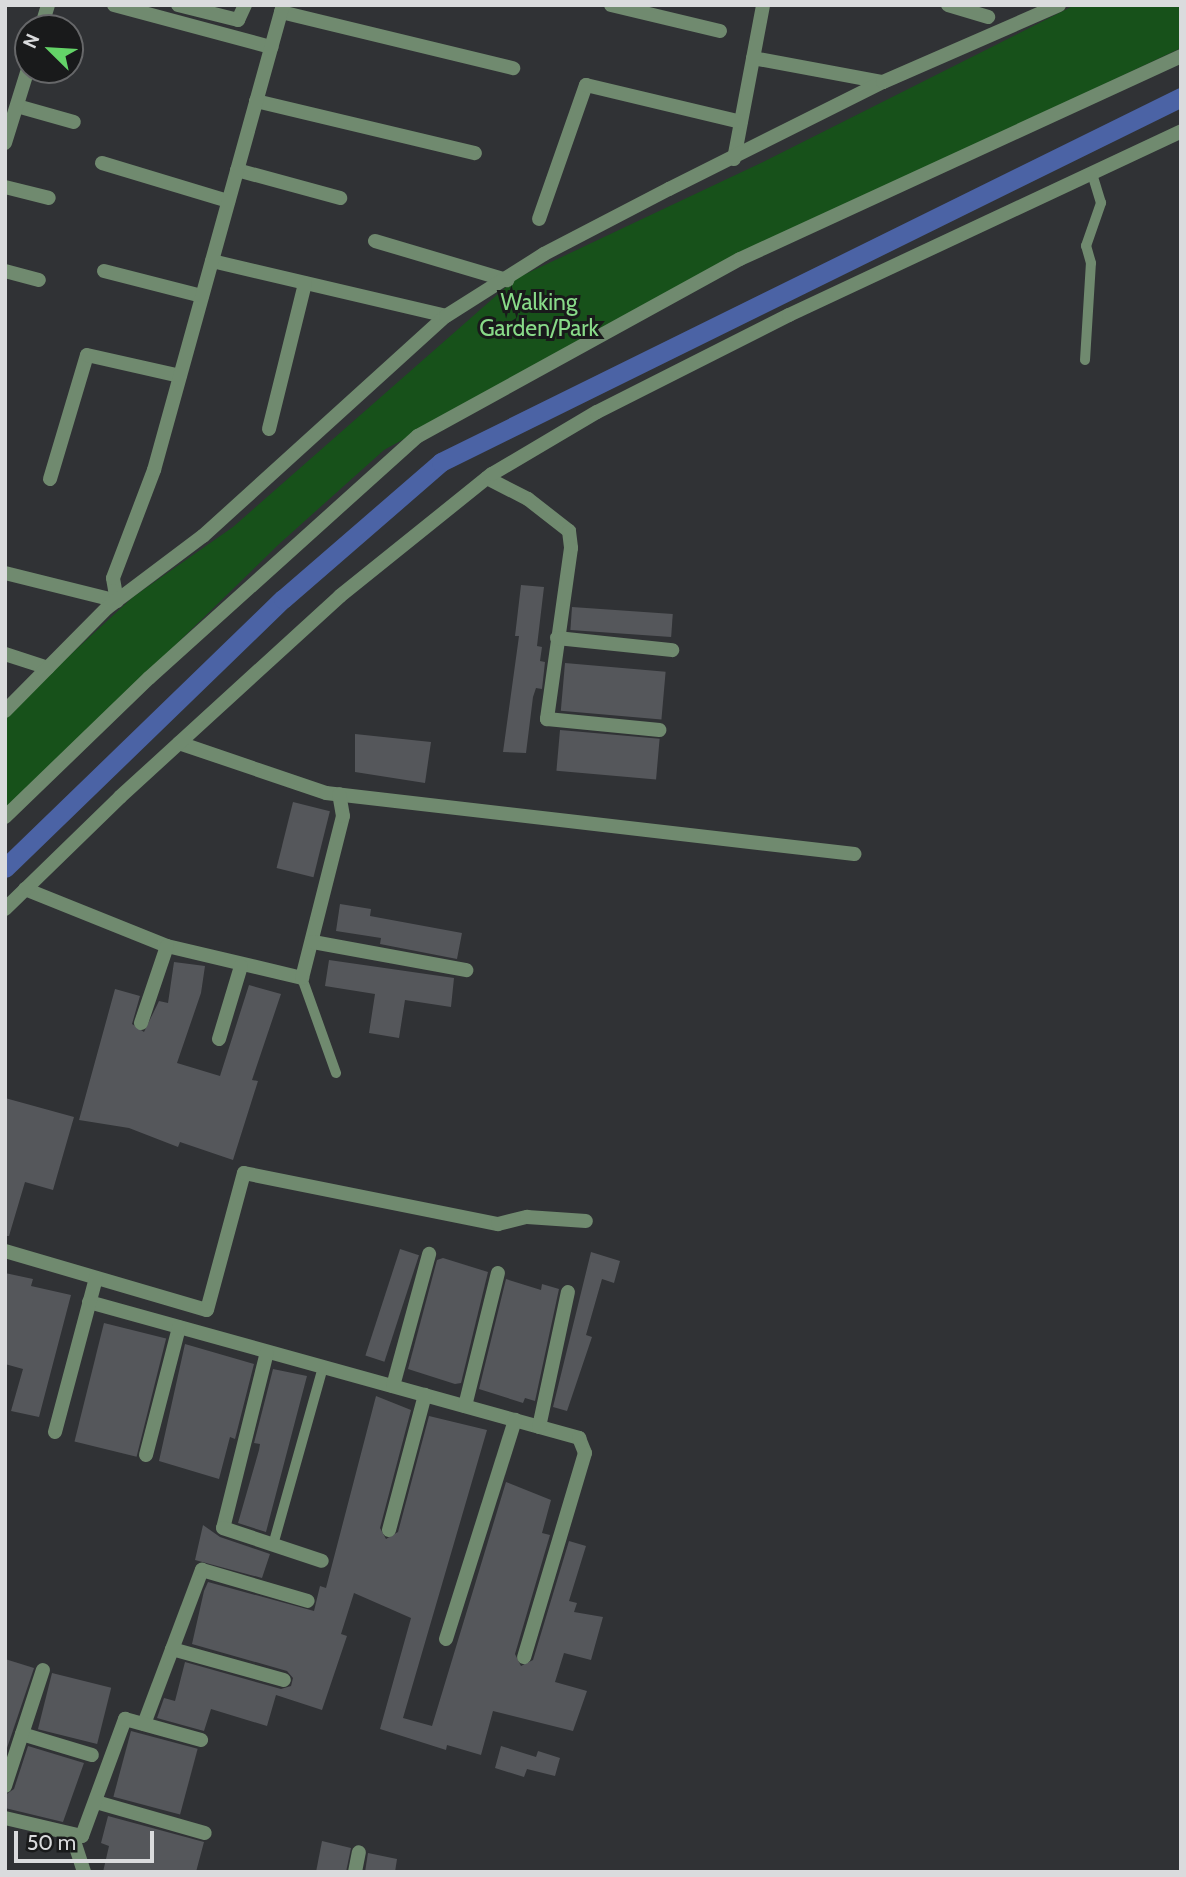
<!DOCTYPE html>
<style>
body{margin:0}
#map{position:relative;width:1186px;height:1877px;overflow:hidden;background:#303235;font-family:Cabin,sans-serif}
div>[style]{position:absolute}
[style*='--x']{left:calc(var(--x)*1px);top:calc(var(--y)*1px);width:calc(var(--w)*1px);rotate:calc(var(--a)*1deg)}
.green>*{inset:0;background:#17511a}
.canal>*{height:19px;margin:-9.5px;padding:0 9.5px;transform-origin:9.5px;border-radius:9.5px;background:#4b63a5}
.building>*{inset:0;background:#55575b;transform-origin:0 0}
.service>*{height:10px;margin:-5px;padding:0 5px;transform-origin:5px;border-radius:5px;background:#708a6f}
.minor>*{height:14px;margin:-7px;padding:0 7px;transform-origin:7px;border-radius:7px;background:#708a6f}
span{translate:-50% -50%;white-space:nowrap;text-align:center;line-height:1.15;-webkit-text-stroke:6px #191a1b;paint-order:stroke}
.park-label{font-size:23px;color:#88da88}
.frame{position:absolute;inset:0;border:7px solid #dadbdd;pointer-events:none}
.north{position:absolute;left:14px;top:14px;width:70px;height:70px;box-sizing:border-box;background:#191a1b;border:2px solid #666769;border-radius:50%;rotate:294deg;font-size:19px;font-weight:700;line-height:28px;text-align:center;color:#dadbdd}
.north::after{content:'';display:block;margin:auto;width:24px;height:32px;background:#64d468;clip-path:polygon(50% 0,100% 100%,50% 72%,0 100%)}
.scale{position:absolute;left:14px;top:1831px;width:140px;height:32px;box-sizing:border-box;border:4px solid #dadbdd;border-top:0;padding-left:9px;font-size:21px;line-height:24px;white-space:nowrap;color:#dadbdd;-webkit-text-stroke:5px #191a1b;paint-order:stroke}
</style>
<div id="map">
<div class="green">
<div style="clip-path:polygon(1075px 5px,1181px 5px,1181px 48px,721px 265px,384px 450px,278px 545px,5px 811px,5px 715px,133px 597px,233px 527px,515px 279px,763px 162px)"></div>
</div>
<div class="canal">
<div style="--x:5;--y:868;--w:387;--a:-44.1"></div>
<div style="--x:283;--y:599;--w:209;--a:-40.9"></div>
<div style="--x:441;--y:462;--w:825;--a:-26.25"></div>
</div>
<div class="building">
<div style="clip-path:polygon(521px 585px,544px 587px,537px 646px,542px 647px,540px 661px,545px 662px,542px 689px,536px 688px,533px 697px,526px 753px,503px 752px,519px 636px,515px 636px)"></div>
<div style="left:572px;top:607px;width:101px;height:23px;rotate:4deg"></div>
<div style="left:565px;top:663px;width:101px;height:48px;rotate:5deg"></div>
<div style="left:560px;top:730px;width:100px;height:41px;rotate:5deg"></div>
<div style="clip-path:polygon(355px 734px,431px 742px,425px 783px,355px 772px)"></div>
<div style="left:293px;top:802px;width:38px;height:68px;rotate:14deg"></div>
<div style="clip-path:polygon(340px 904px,371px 909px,370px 916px,462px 933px,457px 959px,380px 944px,381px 938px,336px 931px)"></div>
<div style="clip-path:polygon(329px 960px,454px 978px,451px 1007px,405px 1000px,399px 1038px,369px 1033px,375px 994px,325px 986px)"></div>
<div style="clip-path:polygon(174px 962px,205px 966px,201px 993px,177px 1063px,220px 1076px,249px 985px,281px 994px,252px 1080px,258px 1081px,233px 1160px,180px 1142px,178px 1147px,129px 1128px,79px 1120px,115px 989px,140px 996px,132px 1024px,144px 1032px,159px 1001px,168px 1003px)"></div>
<div style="clip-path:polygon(5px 1098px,74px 1117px,53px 1190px,25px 1182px,9px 1236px,5px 1236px)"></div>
<div style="left:400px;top:1249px;width:20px;height:112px;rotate:18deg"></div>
<div style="clip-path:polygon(591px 1252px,620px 1261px,614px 1283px,602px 1279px,586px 1335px,592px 1337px,567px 1411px,553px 1407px)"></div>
<div style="clip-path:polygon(443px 1258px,488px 1272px,461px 1383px,455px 1384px,408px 1369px,437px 1260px)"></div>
<div style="clip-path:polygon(5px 1273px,33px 1279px,31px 1286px,71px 1295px,39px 1417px,11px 1411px,23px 1369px,5px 1364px)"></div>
<div style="clip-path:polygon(506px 1279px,541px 1290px,542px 1284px,559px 1289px,535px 1401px,525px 1398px,523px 1403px,479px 1389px)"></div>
<div style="left:104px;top:1323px;width:64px;height:122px;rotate:14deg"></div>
<div style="clip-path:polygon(185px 1344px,254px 1364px,235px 1439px,230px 1437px,219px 1479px,159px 1461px)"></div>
<div style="clip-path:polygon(273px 1369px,307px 1376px,266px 1532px,238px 1523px,259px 1450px,260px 1444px,254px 1443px)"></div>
<div style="clip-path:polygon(376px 1396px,411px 1410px,380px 1528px,386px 1539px,398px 1532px,429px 1416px,487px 1430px,403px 1718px,432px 1726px,506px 1482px,551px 1500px,542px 1533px,550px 1535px,515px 1654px,521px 1666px,533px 1660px,569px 1541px,586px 1546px,569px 1601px,577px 1603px,574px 1612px,603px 1617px,591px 1660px,564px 1653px,555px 1682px,587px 1691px,573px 1731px,493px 1711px,481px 1755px,447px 1745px,446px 1750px,380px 1729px,411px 1618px,354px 1593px,341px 1634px,347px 1636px,322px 1710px,276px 1695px,267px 1726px,211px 1709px,204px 1731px,157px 1718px,164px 1698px,175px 1701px,185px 1662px,281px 1689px,291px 1686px,293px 1678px,287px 1671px,192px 1644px,204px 1591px,208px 1582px,314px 1611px,320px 1586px,326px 1588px)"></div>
<div style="clip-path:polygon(203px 1525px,220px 1537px,270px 1554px,262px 1578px,195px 1560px)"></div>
<div style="clip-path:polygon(5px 1659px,34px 1668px,5px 1754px)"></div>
<div style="left:52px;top:1673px;width:61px;height:58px;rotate:14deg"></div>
<div style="left:131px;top:1731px;width:69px;height:68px;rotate:15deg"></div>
<div style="clip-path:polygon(28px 1746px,84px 1763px,63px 1822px,5px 1808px,5px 1795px,14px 1789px)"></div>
<div style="clip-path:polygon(501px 1746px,536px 1757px,538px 1751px,560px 1758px,555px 1776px,527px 1769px,524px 1777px,495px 1768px)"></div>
<div style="clip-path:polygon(108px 1816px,204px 1842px,196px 1872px,103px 1872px,109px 1846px,101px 1843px)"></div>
<div style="clip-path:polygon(322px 1841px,351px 1848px,346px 1872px,316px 1872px)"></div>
<div style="clip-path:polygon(368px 1853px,397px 1859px,395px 1872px,365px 1872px)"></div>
</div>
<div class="service">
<div style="--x:1085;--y:360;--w:97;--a:-86.5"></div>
<div style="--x:1091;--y:263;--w:18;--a:-106"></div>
<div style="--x:1086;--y:246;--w:46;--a:-70.8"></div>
<div style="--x:1101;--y:203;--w:31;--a:-107"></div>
<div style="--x:302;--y:978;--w:101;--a:70.3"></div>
<div style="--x:273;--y:1545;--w:185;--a:-74.3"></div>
</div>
<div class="minor">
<div style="--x:114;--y:5;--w:163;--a:15"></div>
<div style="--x:178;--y:5;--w:62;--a:14"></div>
<div style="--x:238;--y:20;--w:17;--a:-65"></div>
<div style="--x:611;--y:5;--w:112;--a:13.4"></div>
<div style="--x:948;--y:5;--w:42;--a:16.7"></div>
<div style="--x:281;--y:12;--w:239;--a:13.6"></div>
<div style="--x:41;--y:28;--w:24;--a:-73"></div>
<div style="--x:753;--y:58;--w:132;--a:10.5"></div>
<div style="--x:256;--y:101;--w:225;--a:13.4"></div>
<div style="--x:17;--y:106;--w:59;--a:15.7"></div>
<div style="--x:5;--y:143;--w:77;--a:-72.7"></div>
<div style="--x:734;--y:159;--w:157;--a:-79.3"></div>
<div style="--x:102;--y:163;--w:132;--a:16.8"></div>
<div style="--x:237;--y:170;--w:107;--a:15.2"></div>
<div style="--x:5;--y:187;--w:45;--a:14"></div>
<div style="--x:539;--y:219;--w:142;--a:-70.7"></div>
<div style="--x:586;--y:85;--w:159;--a:13.4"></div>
<div style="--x:375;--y:241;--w:138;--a:16.5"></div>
<div style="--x:212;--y:261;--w:240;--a:13.2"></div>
<div style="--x:5;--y:271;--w:35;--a:15"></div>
<div style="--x:104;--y:271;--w:101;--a:14.3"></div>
<div style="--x:269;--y:429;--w:150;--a:-76.1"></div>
<div style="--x:487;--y:478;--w:46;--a:27.1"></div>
<div style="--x:528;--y:499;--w:52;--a:38"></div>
<div style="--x:569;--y:531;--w:17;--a:83"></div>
<div style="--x:571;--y:548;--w:173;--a:98"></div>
<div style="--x:547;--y:719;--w:113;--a:5.6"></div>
<div style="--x:50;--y:479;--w:129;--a:-73.4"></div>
<div style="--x:87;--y:355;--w:95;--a:12.7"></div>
<div style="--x:5;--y:573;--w:115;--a:14"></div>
<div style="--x:117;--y:601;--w:23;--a:-100"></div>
<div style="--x:113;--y:578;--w:116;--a:-69.2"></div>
<div style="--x:154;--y:470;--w:483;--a:-74.5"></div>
<div style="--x:557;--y:638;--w:116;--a:6"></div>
<div style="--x:5;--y:654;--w:45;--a:18"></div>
<div style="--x:5;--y:711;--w:145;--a:-45.3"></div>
<div style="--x:107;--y:608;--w:120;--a:-36.9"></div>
<div style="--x:203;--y:536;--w:328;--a:-42.2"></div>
<div style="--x:446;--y:316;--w:116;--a:-32.3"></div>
<div style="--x:544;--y:254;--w:141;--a:-27.5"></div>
<div style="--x:669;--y:189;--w:239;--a:-26.6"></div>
<div style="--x:883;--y:82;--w:192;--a:-23.6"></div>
<div style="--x:179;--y:743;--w:155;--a:18.8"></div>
<div style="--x:326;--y:793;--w:532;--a:6.59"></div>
<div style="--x:5;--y:817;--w:200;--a:-44"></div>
<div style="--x:149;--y:678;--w:362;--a:-42"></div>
<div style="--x:418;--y:436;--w:367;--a:-28.8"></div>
<div style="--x:740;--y:259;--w:485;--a:-24.7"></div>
<div style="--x:25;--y:889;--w:153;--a:21.9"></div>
<div style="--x:167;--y:946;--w:139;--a:13.3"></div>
<div style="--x:302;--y:978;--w:167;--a:-75.8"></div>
<div style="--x:343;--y:816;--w:22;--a:-100"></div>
<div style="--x:5;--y:909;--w:161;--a:-44.2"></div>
<div style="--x:120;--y:797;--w:298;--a:-42.4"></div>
<div style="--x:340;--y:596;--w:195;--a:-38.8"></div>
<div style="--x:492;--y:474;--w:122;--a:-30.6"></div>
<div style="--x:597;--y:412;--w:215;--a:-26.8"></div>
<div style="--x:789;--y:315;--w:433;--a:-25.1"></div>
<div style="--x:313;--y:942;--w:156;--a:10.4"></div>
<div style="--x:141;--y:1023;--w:81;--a:-71.3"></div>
<div style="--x:219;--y:1039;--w:76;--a:-73.2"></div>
<div style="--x:5;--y:1251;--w:210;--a:16.3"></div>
<div style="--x:207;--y:1310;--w:142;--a:-74.9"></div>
<div style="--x:244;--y:1173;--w:259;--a:11.4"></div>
<div style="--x:498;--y:1224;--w:30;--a:-14"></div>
<div style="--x:527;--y:1217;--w:59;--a:3.9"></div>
<div style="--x:89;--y:1302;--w:509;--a:15.51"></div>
<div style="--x:579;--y:1438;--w:16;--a:68"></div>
<div style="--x:585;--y:1453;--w:213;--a:106.6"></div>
<div style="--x:267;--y:1352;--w:181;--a:104"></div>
<div style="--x:223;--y:1528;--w:104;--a:18.4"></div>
<div style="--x:393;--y:1386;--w:137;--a:-74.7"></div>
<div style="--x:465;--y:1406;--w:137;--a:-76.1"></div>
<div style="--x:539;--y:1427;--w:138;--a:-77.9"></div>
<div style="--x:55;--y:1432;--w:159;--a:-75.1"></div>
<div style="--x:146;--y:1455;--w:132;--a:-75.5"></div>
<div style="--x:389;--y:1530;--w:140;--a:-75.1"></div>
<div style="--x:446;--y:1639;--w:230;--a:-72.5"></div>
<div style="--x:172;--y:1649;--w:116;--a:15.5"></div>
<div style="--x:144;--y:1724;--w:165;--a:-69.4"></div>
<div style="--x:202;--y:1570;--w:110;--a:16.3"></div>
<div style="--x:22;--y:1734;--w:73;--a:16.7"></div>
<div style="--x:5;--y:1786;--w:122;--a:-71.9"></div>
<div style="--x:96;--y:1802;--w:113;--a:15.9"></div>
<div style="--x:5;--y:1818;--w:79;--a:13.2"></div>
<div style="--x:82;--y:1836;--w:125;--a:-69.8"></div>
<div style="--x:125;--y:1719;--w:79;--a:15.4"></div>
<div style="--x:73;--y:1838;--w:36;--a:72"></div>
<div style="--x:355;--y:1872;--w:20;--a:-79"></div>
</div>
<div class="park-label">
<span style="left:539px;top:315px">Walking<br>Garden/Park</span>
</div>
<div class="frame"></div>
<div class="north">N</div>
<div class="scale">50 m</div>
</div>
